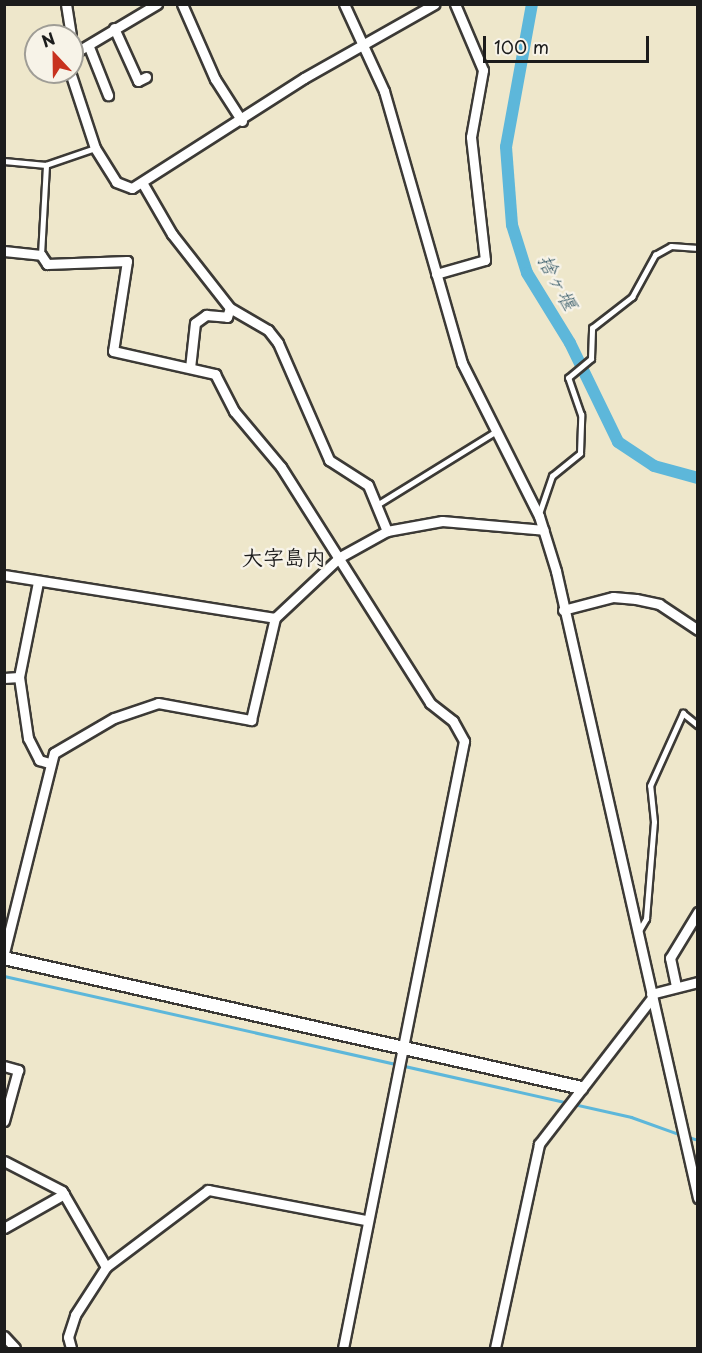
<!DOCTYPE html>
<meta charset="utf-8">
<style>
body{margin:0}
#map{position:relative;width:702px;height:1353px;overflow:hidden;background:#eee7cb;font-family:"Playpen Sans","Klee One",sans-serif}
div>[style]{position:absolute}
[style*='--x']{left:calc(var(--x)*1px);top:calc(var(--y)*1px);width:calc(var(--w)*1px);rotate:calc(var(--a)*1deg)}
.stream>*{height:3px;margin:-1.5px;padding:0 1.5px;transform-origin:1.5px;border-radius:1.5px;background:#5db7da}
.canal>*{height:12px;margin:-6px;padding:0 6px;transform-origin:6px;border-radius:6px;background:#5db7da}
.roads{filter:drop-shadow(2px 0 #3c3a36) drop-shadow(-2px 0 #3c3a36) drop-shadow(0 2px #3c3a36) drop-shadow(0 -2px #3c3a36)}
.service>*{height:4.5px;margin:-2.25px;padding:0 2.25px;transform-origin:2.25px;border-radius:2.25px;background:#fff}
.minor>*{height:9px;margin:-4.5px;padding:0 4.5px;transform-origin:4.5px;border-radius:4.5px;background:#fff}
.tertiary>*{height:12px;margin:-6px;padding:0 6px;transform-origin:6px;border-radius:6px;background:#fff}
span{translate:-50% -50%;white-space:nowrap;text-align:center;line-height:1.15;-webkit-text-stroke:5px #f7f3e8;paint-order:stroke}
.water-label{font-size:20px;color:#365a68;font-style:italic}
.quarter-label{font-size:21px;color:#1c1c1c;font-weight:700}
.frame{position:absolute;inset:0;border:6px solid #1c1c1c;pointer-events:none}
.north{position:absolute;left:24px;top:24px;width:60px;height:60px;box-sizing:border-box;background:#f7f3e8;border:2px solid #9f9d96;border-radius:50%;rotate:338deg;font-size:16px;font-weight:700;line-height:24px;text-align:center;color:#1c1c1c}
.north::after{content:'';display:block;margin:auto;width:21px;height:27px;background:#c8321e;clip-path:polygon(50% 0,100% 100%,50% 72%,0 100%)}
.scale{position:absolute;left:483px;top:36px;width:166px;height:27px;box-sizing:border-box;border:3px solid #1c1c1c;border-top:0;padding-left:8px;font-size:18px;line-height:21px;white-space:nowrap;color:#1c1c1c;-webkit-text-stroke:4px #f7f3e8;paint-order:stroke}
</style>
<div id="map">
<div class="stream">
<div style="--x:4;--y:976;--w:643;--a:12.67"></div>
<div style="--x:631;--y:1117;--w:53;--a:19.8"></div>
<div style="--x:688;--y:1137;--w:10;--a:17"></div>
</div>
<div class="canal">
<div style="--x:532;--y:4;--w:145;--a:100.3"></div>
<div style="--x:506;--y:147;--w:78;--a:85.6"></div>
<div style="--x:512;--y:225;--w:50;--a:72.6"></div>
<div style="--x:527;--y:273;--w:82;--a:58.4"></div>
<div style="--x:570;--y:343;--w:110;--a:64.1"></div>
<div style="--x:618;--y:442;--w:43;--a:33.7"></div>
<div style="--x:654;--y:466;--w:46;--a:15.3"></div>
</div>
<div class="roads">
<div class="service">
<div style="--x:4;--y:161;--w:42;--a:5.4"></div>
<div style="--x:46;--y:165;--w:52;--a:-19.1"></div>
<div style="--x:41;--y:255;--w:90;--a:-86.8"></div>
<div style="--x:377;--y:505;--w:137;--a:-31.8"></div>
<div style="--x:539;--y:514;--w:40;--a:-71.1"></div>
<div style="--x:552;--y:476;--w:36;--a:-39"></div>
<div style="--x:580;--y:453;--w:38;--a:-88"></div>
<div style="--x:581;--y:415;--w:39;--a:-109"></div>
<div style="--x:568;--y:378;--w:30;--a:-40"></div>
<div style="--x:591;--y:359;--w:31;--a:-88"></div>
<div style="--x:592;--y:328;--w:51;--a:-37.8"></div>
<div style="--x:632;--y:297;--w:48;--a:-61.3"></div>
<div style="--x:655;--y:255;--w:18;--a:-29"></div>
<div style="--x:671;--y:246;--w:27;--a:4"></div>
<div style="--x:639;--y:931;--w:14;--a:-60"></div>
<div style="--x:646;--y:919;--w:97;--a:-85.3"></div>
<div style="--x:654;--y:822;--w:36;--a:-96"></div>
<div style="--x:650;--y:786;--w:80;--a:-65.7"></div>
<div style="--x:683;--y:713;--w:19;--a:39"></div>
</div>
<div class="minor">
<div style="--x:66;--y:4;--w:32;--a:81"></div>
<div style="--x:182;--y:4;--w:82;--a:66.3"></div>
<div style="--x:215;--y:79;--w:50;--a:57.3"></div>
<div style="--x:344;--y:4;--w:96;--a:65.3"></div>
<div style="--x:384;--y:91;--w:283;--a:74"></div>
<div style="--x:462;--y:363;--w:171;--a:63.3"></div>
<div style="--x:539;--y:516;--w:58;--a:72.8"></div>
<div style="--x:556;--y:571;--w:643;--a:77.24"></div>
<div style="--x:114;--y:28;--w:58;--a:65.6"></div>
<div style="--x:138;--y:81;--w:9;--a:-27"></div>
<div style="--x:89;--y:47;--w:52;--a:68.4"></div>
<div style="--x:73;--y:54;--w:98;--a:-30.8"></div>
<div style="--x:70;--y:72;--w:80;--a:71.8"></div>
<div style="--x:95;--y:148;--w:40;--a:58"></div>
<div style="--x:116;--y:182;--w:17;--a:21"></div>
<div style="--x:132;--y:188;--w:204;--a:-32.6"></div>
<div style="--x:304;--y:78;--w:150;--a:-29.5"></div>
<div style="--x:143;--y:184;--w:58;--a:59.9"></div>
<div style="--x:172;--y:234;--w:94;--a:51.9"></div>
<div style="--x:230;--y:308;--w:44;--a:30.1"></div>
<div style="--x:268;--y:330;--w:16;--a:52"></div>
<div style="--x:278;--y:343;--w:128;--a:66.4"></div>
<div style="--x:329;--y:460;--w:46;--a:32.7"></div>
<div style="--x:368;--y:485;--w:50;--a:67.6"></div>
<div style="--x:4;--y:251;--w:37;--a:6"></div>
<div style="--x:41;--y:255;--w:11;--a:56"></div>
<div style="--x:47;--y:264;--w:80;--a:-2.1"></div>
<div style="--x:127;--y:261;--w:91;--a:98.8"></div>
<div style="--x:113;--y:351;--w:105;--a:12.7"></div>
<div style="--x:215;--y:374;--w:42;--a:62.8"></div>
<div style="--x:234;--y:411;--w:73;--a:50"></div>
<div style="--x:281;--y:467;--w:279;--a:57.7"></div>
<div style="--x:430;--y:703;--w:29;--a:38"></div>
<div style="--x:453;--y:721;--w:23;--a:61"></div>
<div style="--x:464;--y:741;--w:619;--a:101.27"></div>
<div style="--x:436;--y:274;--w:51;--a:-15.9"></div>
<div style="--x:485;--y:260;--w:124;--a:-96.5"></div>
<div style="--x:471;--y:137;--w:68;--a:-79.8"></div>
<div style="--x:483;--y:70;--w:72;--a:-113"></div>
<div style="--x:190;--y:368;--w:45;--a:-83.7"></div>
<div style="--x:195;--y:323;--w:14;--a:-36"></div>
<div style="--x:206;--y:315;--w:21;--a:5"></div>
<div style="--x:227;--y:317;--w:9;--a:-72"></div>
<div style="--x:4;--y:575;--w:274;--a:9"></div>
<div style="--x:275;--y:618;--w:89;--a:-43.2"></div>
<div style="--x:340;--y:557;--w:54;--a:-29"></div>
<div style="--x:387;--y:531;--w:56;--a:-10.3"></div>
<div style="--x:442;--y:521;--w:102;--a:5"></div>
<div style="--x:38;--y:582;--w:97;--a:101.3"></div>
<div style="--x:19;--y:677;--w:62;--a:81.6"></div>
<div style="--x:28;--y:738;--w:25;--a:63"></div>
<div style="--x:39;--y:760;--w:10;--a:17"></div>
<div style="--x:563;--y:610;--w:52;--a:-14.6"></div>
<div style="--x:613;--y:597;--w:23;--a:5"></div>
<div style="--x:636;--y:599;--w:24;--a:12"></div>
<div style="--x:659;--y:604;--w:47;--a:33.7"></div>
<div style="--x:4;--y:678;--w:15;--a:-4"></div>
<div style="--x:4;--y:953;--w:206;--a:-76"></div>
<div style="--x:54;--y:753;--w:69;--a:-30.3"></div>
<div style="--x:114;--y:718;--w:46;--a:-18.8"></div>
<div style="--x:158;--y:703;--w:95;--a:10.4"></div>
<div style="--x:251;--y:720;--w:105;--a:-76.8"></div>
<div style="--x:676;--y:986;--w:29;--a:-102"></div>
<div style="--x:670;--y:958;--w:54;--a:-58.7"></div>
<div style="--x:651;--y:994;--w:49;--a:-14.3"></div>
<div style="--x:4;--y:1066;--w:15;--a:16"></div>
<div style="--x:18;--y:1070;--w:53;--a:105.4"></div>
<div style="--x:4;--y:1161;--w:65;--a:27.3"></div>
<div style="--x:62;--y:1191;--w:88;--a:59.9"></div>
<div style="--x:4;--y:1228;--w:69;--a:-29.5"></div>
<div style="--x:4;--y:1336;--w:16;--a:47"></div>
<div style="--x:71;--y:1348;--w:11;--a:-105"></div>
<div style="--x:68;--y:1337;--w:23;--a:-72"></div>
<div style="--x:75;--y:1315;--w:57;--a:-57.1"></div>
<div style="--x:106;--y:1267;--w:128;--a:-37"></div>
<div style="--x:208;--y:1190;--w:161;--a:10.8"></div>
<div style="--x:495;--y:1348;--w:209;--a:-77.8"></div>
<div style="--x:539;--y:1144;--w:185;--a:-52.3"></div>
</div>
<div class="tertiary">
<div style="--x:4;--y:958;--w:592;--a:12.68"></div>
</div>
</div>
<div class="water-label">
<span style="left:558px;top:282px;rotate:62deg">捨ヶ堰</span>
</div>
<div class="quarter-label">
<span style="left:284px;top:556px">大字島内</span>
</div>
<div class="frame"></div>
<div class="north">N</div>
<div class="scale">100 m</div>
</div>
